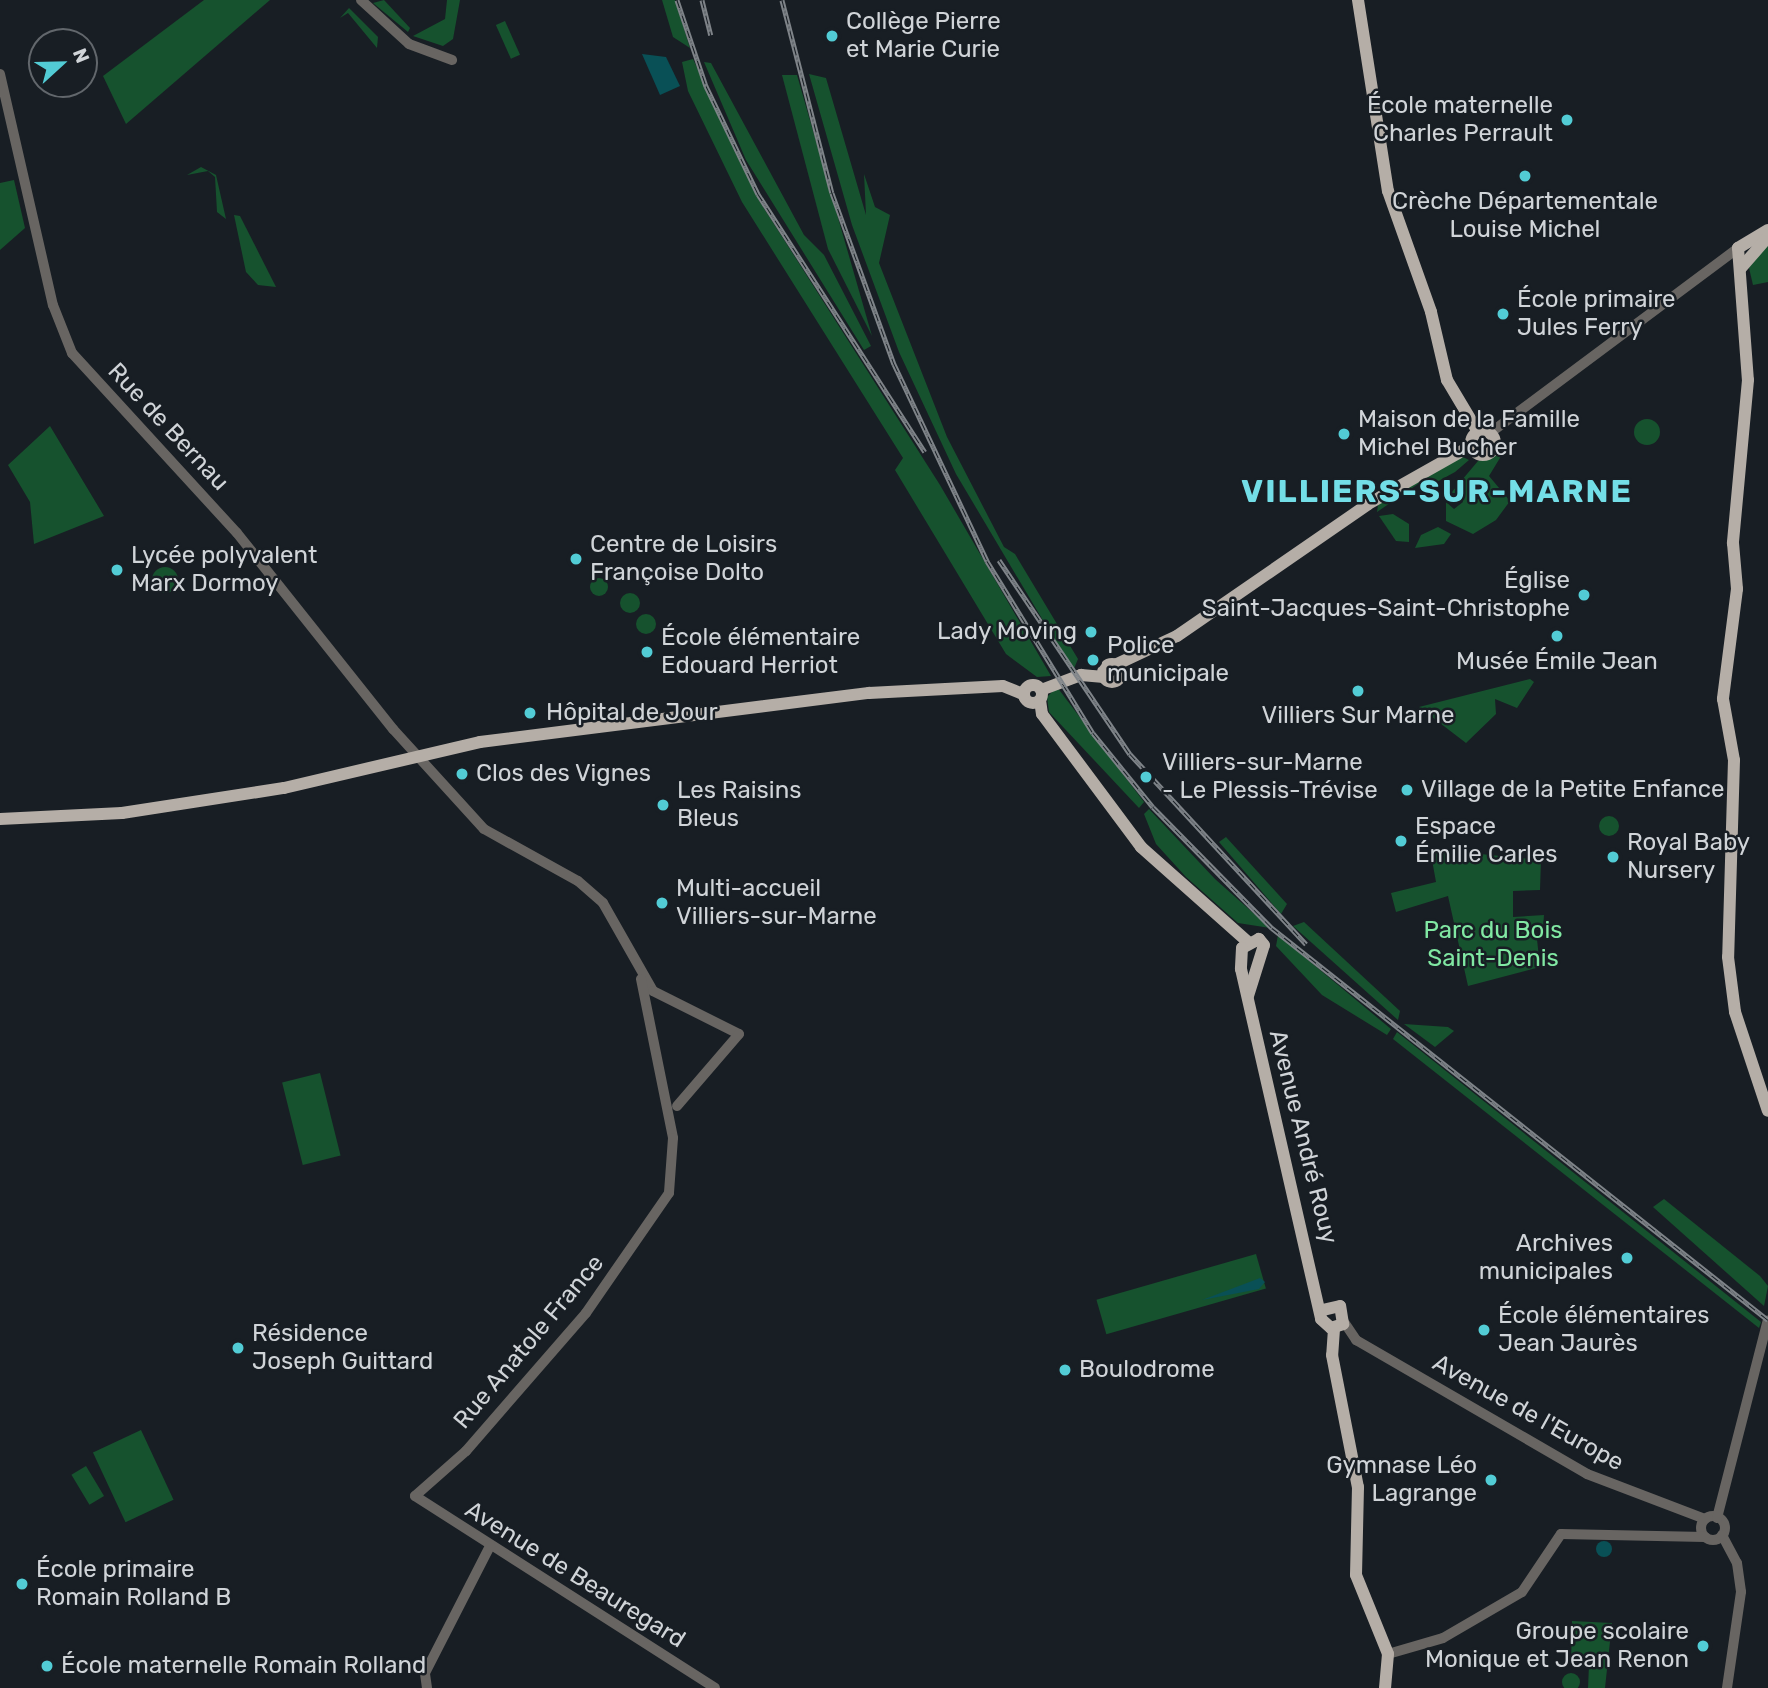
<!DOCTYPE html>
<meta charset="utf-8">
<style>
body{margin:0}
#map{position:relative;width:1768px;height:1688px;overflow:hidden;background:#181e24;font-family:Rubik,sans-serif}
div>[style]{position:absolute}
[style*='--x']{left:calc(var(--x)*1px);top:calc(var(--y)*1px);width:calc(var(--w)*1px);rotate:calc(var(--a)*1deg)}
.green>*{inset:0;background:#16522e;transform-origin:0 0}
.round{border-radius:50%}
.water>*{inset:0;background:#095056}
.minor>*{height:10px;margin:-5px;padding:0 5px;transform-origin:5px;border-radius:5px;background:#686562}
.minor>.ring{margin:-5px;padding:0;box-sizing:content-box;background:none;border:10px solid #686562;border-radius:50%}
.major>*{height:12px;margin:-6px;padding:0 6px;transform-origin:6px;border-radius:6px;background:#b5aea7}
.major>.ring{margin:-6px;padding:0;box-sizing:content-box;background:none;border:12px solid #b5aea7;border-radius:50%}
.rail>*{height:5px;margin-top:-2.5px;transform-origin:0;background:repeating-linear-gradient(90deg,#181e24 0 8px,#7f8489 0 16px);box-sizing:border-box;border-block:2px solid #7f8489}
.dots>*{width:19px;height:19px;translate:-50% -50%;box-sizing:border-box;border:4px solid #181e24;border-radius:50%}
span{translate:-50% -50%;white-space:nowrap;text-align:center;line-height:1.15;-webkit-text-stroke:5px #181e24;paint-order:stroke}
.poi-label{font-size:24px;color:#d0d4d8}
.left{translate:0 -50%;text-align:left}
.right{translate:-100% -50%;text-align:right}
.street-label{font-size:24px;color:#d0d4d8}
.park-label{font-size:24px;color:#81e8a3}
.district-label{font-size:32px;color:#73dee7;font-weight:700;letter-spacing:2px}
.north{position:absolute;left:28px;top:28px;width:70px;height:70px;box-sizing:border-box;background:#181e24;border:2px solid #62676c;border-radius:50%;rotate:68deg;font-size:19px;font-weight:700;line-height:28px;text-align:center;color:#d0d4d8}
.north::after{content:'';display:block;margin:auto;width:24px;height:32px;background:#52ccd5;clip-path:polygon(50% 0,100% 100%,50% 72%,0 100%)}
</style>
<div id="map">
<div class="green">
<div style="clip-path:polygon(204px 0,270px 0,126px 124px,103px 76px)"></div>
<div style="clip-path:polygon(384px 0,410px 28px,408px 32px,373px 3px)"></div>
<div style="clip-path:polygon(447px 0,460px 0,453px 39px,443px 46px,413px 36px,445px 19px)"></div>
<div style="clip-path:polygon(662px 0,675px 0,690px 48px,673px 37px)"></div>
<div style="clip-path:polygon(349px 8px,378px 37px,377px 48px,348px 13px,340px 18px)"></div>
<div style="left:505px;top:21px;width:37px;height:10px;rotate:66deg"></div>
<div style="clip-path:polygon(693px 59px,760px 202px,940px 485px,1051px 676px,1037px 677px,1006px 654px,895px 470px,903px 458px,742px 202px,688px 91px,682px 62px)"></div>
<div style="clip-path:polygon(704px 62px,711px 63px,804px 235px,824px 255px,871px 346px,864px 350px,746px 160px)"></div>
<div style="clip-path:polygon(809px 74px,826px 78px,866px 215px,864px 174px,875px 207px,890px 215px,879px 263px,947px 437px,1004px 547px,1015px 554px,1078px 659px,1073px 671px,956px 474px,899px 352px,852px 225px)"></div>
<div style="clip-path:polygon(782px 75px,797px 75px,872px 336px,828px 249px)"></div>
<div style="clip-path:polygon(201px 167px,216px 175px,226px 219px,217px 212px,215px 177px,208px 171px,187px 175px)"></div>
<div style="clip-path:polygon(14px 180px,25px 228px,0 250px,0 183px)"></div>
<div style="clip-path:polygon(234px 215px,240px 216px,276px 287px,258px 285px,246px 272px)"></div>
<div style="clip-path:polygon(1768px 243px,1768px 282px,1753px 285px,1749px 268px)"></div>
<div class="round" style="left:1634px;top:419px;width:26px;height:26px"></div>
<div style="clip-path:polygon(50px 426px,104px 516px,34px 544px,30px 502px,8px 465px)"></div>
<div style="clip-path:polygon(1503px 453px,1489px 476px,1510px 501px,1496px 520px,1473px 534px,1446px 521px,1446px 502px,1454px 509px,1463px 502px,1459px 493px,1451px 493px,1478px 461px)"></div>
<div style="clip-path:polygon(1461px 456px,1469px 460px,1455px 472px,1433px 484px,1418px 484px,1377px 512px,1378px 505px)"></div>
<div style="clip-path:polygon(1393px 514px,1409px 524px,1409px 542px,1396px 541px,1379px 516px)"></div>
<div style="clip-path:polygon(1438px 527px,1451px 534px,1444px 544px,1415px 548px,1421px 535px)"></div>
<div class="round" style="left:152px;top:567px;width:26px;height:26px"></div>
<div class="round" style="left:590px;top:578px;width:18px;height:18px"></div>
<div class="round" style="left:620px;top:593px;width:20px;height:20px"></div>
<div class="round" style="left:636px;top:614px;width:20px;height:20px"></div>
<div style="clip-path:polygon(1530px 679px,1534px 682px,1517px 708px,1495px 699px,1496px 714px,1466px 743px,1419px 707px)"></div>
<div style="clip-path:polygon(1057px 687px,1144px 802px,1139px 808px,1049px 712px,1047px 697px)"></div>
<div style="clip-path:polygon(1149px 809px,1215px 879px,1270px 928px,1238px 923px,1186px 877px,1156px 844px,1144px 814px)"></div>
<div class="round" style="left:1599px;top:816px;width:20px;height:20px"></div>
<div style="clip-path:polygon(1226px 837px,1287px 904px,1281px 914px,1219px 842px)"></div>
<div style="clip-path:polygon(1430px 849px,1541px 860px,1540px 890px,1513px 891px,1513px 917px,1544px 915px,1543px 929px,1536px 930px,1540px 967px,1468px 986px,1448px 896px,1396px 912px,1391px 893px,1436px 882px)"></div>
<div style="clip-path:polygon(1304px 922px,1400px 1011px,1398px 1020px,1293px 926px)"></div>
<div style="clip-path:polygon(1278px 935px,1391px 1029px,1387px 1035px,1322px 995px,1276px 946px)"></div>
<div style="clip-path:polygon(1404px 1024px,1448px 1027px,1454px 1031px,1435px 1047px)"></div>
<div style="clip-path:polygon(1397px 1032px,1761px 1322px,1759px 1328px,1393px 1039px)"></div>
<div style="left:320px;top:1073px;width:85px;height:39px;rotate:76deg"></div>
<div style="clip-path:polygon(1664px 1199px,1760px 1276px,1768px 1286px,1764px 1306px,1653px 1207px)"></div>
<div style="left:1256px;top:1254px;width:36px;height:166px;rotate:74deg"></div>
<div style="left:141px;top:1430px;width:77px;height:53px;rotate:65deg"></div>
<div style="left:86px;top:1466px;width:35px;height:17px;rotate:59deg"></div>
<div style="clip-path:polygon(1572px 1621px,1612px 1623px,1605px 1688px,1588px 1688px,1589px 1665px,1571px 1665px)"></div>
<div class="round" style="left:1562px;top:1673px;width:18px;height:18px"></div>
</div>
<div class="water">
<div style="clip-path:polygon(642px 54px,666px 57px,680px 86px,660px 95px)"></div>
<div style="clip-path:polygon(1260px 1278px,1265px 1282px,1259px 1289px,1202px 1300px)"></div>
<div class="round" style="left:1596px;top:1541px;width:16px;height:16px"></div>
</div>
<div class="minor">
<div style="--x:361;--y:0;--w:65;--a:42.5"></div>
<div style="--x:409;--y:44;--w:46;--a:20.4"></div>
<div style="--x:0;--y:74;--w:237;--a:77.1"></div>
<div style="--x:53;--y:305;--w:52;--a:68.4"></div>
<div style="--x:72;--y:353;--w:244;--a:47.5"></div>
<div style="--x:237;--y:533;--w:251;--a:51.5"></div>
<div style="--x:393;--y:729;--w:135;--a:47.7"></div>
<div style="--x:484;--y:829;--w:107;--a:29"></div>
<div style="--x:578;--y:881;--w:33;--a:41"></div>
<div style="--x:603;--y:903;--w:101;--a:60.4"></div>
<div style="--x:653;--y:991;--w:96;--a:26.6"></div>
<div style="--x:739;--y:1034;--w:95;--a:130.7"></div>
<div style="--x:1490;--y:433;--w:309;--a:-36.7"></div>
<div style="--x:641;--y:979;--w:162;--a:78.6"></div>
<div style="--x:673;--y:1138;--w:55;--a:94.2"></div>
<div style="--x:669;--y:1193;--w:146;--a:124.7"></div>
<div style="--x:586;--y:1313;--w:183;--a:131"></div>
<div style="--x:466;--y:1451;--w:68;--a:138.6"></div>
<div style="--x:415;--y:1496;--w:356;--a:32.6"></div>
<div style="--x:1344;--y:1322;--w:22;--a:56"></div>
<div style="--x:1356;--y:1340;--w:267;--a:30.1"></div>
<div style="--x:1587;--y:1474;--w:126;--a:20.9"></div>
<div class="ring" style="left:1701px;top:1516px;width:14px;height:14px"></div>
<div style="--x:1717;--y:1518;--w:204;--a:-75.6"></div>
<div style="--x:1722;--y:1535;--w:32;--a:62"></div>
<div style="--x:1737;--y:1563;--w:29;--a:82"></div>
<div style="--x:1741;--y:1592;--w:97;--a:98.3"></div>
<div style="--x:1388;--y:1654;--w:57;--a:-16.2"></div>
<div style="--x:1443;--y:1638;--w:91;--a:-30.2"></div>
<div style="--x:1522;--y:1592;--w:70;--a:-56.1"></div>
<div style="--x:1561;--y:1534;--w:144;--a:1.2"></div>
<div style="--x:427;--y:1688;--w:15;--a:-98"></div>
<div style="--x:425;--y:1673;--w:143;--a:-62.9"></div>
</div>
<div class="major">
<div style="--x:1358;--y:0;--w:193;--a:81.1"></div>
<div style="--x:1388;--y:191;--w:128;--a:70.4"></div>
<div style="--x:1431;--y:312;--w:70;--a:76.8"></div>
<div style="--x:1447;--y:380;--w:61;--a:59.2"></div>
<div style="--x:1738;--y:248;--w:132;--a:85.7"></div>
<div style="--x:1748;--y:380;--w:164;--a:95.3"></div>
<div style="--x:1733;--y:543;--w:46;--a:85"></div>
<div style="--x:1737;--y:589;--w:111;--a:97.3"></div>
<div style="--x:1723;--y:699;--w:62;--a:79.8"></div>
<div style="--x:1734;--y:760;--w:197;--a:91.7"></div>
<div style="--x:1728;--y:957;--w:55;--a:82.7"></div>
<div style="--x:1735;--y:1012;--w:104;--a:71.6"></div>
<div style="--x:1738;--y:248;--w:35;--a:-31"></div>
<div style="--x:1740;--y:269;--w:43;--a:-48.8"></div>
<div class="ring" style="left:1471px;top:431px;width:12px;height:12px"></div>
<div class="ring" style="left:1103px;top:664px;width:6px;height:6px"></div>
<div style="--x:1115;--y:665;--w:68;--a:-25.1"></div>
<div style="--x:1177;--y:636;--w:232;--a:-34.6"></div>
<div style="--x:1368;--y:504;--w:118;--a:-29.4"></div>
<div class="ring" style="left:1024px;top:685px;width:6px;height:6px"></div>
<div style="--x:1041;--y:690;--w:43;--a:-20.6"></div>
<div style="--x:1081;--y:675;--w:23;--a:5"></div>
<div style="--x:1040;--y:700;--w:14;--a:82"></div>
<div style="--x:1042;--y:714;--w:166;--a:53.3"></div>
<div style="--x:1141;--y:847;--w:143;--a:41.6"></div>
<div style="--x:0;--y:819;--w:122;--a:-2.8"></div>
<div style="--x:122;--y:813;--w:164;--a:-8.8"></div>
<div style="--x:284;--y:788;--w:201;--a:-13.2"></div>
<div style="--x:480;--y:742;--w:392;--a:-7.2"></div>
<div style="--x:869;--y:693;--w:134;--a:-3"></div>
<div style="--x:1003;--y:686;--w:22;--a:22"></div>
<div style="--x:1248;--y:996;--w:53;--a:-72.6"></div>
<div style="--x:1264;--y:945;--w:8;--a:-130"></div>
<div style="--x:1259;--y:939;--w:19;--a:152"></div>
<div style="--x:1242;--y:948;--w:21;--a:93"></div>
<div style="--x:1241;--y:969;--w:359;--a:77.1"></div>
<div style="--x:1321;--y:1319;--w:13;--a:42"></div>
<div style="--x:1331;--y:1328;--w:13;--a:-18"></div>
<div style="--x:1343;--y:1324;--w:18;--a:-99"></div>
<div style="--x:1340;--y:1306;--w:17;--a:167"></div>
<div style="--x:1334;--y:1329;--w:26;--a:94"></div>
<div style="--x:1332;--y:1355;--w:135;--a:78.9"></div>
<div style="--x:1358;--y:1487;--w:88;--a:91.3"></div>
<div style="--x:1356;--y:1575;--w:85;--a:67.9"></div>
<div style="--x:1388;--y:1654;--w:34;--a:95"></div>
</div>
<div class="rail">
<div style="--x:677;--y:0;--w:91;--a:71.4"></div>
<div style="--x:706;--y:86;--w:120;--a:64.3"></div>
<div style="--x:758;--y:194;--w:307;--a:57.1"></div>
<div style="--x:702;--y:0;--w:36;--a:76"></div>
<div style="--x:782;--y:0;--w:199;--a:75.5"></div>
<div style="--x:832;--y:193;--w:182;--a:70.1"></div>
<div style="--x:894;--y:364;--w:218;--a:64.7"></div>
<div style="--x:987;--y:561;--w:202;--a:58.4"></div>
<div style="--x:1093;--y:733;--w:95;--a:51"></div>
<div style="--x:1153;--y:807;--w:170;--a:45.5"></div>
<div style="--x:1272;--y:928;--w:632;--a:38.32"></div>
<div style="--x:999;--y:560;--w:234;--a:56"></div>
<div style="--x:1130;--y:754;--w:259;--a:47.2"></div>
</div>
<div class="dots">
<div style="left:832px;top:36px;background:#52ccd5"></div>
<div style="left:1567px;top:120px;background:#52ccd5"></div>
<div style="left:1525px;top:176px;background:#52ccd5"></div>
<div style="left:1503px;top:314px;background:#52ccd5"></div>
<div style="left:1344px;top:434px;background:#52ccd5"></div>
<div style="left:576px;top:559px;background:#52ccd5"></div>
<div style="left:117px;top:570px;background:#52ccd5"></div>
<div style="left:1584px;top:595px;background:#52ccd5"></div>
<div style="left:1091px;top:632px;background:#52ccd5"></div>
<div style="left:1557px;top:636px;background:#52ccd5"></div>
<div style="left:647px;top:652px;background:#52ccd5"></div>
<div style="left:1093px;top:660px;background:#52ccd5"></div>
<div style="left:1358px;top:691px;background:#52ccd5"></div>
<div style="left:530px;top:713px;background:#52ccd5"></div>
<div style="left:462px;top:774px;background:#52ccd5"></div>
<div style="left:1146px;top:777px;background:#52ccd5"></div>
<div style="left:1407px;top:790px;background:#52ccd5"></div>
<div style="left:663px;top:805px;background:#52ccd5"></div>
<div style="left:1401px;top:841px;background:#52ccd5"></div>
<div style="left:1613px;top:857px;background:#52ccd5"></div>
<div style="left:662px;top:903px;background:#52ccd5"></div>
<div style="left:1627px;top:1258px;background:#52ccd5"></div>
<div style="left:1484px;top:1330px;background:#52ccd5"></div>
<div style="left:238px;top:1348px;background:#52ccd5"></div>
<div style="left:1065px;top:1370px;background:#52ccd5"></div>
<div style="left:1491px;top:1480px;background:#52ccd5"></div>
<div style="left:22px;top:1584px;background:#52ccd5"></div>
<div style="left:1703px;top:1646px;background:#52ccd5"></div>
<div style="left:47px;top:1666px;background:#52ccd5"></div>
</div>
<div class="poi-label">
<span class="left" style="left:846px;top:36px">Collège Pierre<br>et Marie Curie</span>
<span class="right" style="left:1553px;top:120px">École maternelle<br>Charles Perrault</span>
<span style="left:1525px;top:216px">Crèche Départementale<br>Louise Michel</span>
<span class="left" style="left:1517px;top:314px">École primaire<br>Jules Ferry</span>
<span class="left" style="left:1358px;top:434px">Maison de la Famille<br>Michel Bucher</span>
<span class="left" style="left:590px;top:559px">Centre de Loisirs<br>Françoise Dolto</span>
<span class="left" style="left:131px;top:570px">Lycée polyvalent<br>Marx Dormoy</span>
<span class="right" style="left:1570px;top:595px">Église<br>Saint-Jacques-Saint-Christophe</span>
<span class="right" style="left:1077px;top:632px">Lady Moving</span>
<span class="left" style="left:661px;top:652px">École élémentaire<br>Edouard Herriot</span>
<span class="left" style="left:1107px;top:660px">Police<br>municipale</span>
<span style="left:1557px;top:662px">Musée Émile Jean</span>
<span class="left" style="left:546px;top:713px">Hôpital de Jour</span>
<span style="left:1358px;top:716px">Villiers Sur Marne</span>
<span class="left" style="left:1162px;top:777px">Villiers-sur-Marne<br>- Le Plessis-Trévise</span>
<span class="left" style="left:476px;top:774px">Clos des Vignes</span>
<span class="left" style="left:1421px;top:790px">Village de la Petite Enfance</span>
<span class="left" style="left:677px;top:805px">Les Raisins<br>Bleus</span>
<span class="left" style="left:1415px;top:841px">Espace<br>Émilie Carles</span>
<span class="left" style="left:1627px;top:857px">Royal Baby<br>Nursery</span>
<span class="left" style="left:676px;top:903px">Multi-accueil<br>Villiers-sur-Marne</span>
<span class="right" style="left:1613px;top:1258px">Archives<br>municipales</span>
<span class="left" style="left:1498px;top:1330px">École élémentaires<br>Jean Jaurès</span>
<span class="left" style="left:252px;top:1348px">Résidence<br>Joseph Guittard</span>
<span class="left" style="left:1079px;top:1370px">Boulodrome</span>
<span class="right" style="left:1477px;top:1480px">Gymnase Léo<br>Lagrange</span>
<span class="left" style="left:36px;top:1584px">École primaire<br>Romain Rolland B</span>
<span class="right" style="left:1689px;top:1646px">Groupe scolaire<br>Monique et Jean Renon</span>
<span class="left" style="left:61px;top:1666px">École maternelle Romain Rolland</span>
</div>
<div class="street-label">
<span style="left:168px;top:427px;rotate:47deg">Rue de Bernau</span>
<span style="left:1303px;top:1137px;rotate:76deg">Avenue André Rouy</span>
<span style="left:529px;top:1342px;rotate:-50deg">Rue Anatole France</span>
<span style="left:1528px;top:1413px;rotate:29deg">Avenue de l'Europe</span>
<span style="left:575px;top:1575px;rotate:32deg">Avenue de Beauregard</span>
</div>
<div class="park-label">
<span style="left:1493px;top:945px">Parc du Bois<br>Saint-Denis</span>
</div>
<div class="district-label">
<span style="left:1437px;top:491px">VILLIERS-SUR-MARNE</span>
</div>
<div class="north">N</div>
</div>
